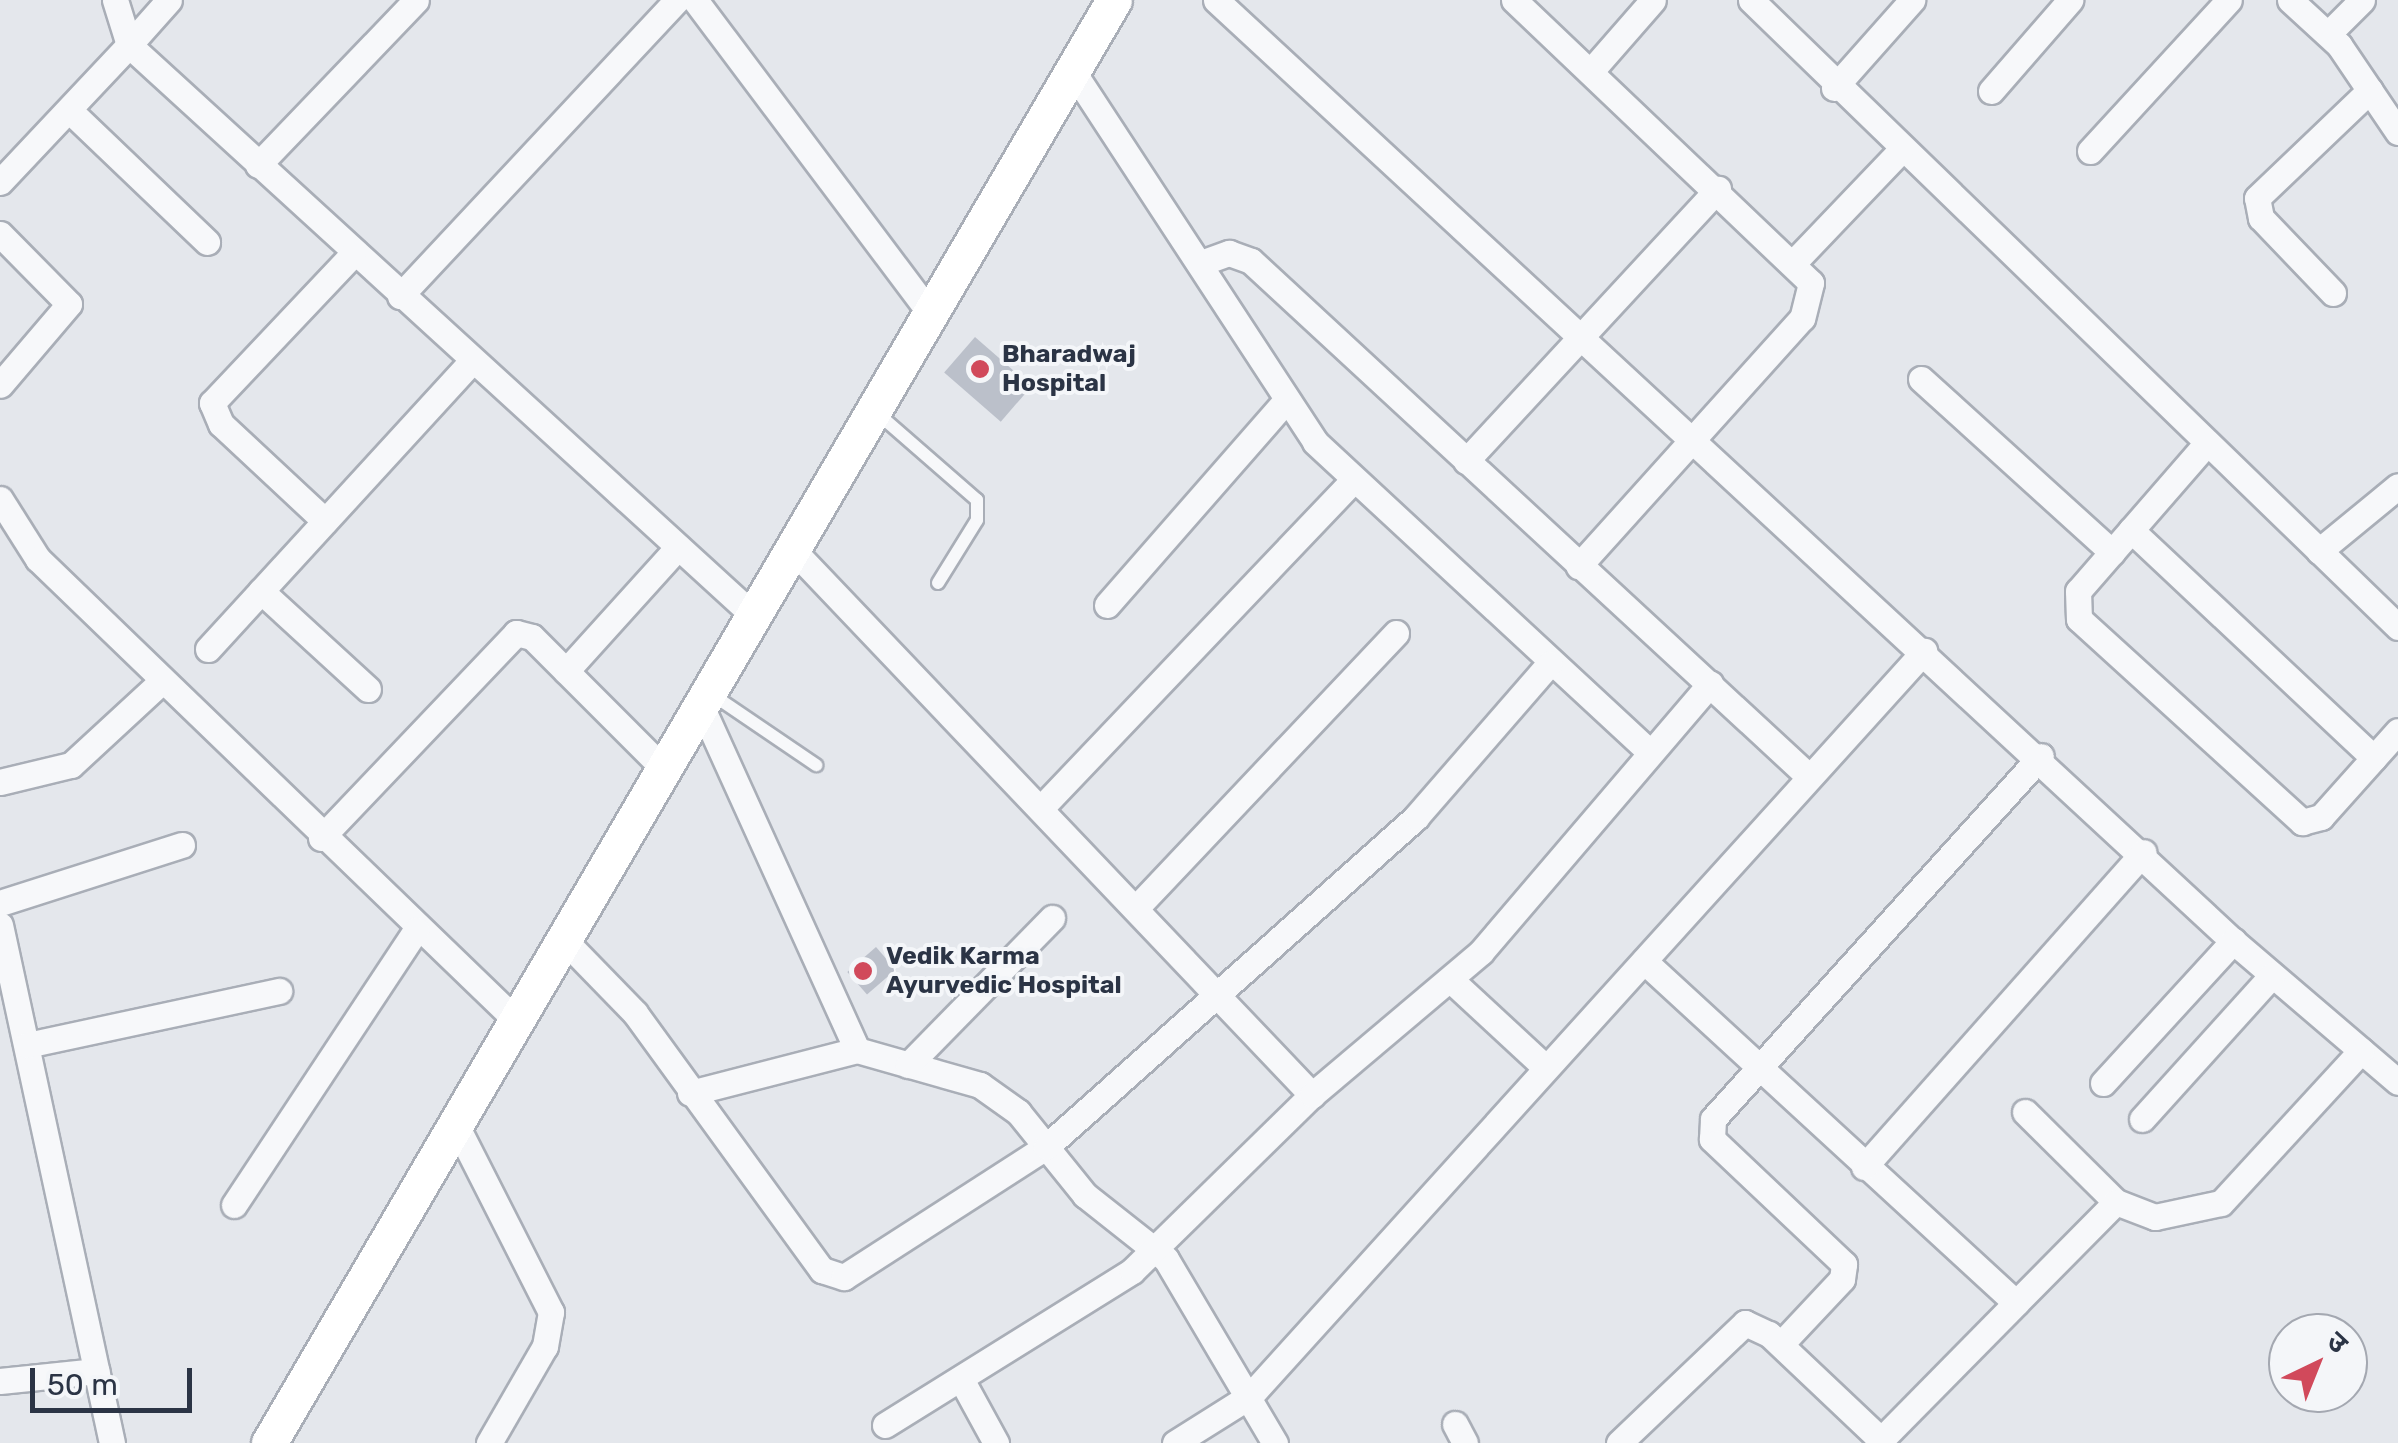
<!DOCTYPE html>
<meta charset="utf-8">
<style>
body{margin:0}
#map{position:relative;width:2398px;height:1443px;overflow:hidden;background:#e4e7ec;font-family:Rubik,"Noto Sans Devanagari",sans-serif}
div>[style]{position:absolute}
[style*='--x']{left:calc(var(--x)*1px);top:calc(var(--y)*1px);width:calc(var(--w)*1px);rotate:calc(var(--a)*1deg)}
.building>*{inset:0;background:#bbc0ca;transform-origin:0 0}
.roads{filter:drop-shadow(2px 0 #a9aeb7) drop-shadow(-2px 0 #a9aeb7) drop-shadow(0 2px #a9aeb7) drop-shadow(0 -2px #a9aeb7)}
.service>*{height:12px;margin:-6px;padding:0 6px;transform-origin:6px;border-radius:6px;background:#f7f8fa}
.minor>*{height:25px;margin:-12.5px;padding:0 12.5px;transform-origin:12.5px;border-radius:12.5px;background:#f7f8fa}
.secondary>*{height:35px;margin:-17.5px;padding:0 17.5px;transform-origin:17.5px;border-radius:17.5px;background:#fff}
.dots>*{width:28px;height:28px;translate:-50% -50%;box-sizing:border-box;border:5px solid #f4f6f9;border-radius:50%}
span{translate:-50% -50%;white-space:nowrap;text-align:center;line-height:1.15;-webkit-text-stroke:8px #f4f6f9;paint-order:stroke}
.poi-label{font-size:25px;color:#2b3445;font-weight:700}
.left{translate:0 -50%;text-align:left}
.north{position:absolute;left:2268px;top:1313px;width:100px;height:100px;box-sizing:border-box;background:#f4f6f9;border:2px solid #a4a8b1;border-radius:50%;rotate:43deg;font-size:28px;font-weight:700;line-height:40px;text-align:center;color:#2b3445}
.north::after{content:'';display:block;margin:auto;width:35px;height:45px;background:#d1495b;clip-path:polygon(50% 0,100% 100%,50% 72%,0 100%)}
.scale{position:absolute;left:30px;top:1368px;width:162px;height:45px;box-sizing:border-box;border:5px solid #2b3445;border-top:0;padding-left:12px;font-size:30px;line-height:35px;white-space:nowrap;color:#2b3445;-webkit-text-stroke:8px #f4f6f9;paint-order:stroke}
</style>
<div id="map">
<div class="building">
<div style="left:975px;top:337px;width:75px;height:47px;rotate:41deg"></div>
<div style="left:876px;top:947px;width:30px;height:38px;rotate:49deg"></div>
</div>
<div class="roads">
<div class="service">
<div style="--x:876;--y:412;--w:134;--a:41.1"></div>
<div style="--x:977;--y:500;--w:20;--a:90"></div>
<div style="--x:977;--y:520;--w:74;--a:121.8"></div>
<div style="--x:713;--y:695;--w:125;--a:34.2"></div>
</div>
<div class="minor">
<div style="--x:115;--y:0;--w:47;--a:72.7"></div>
<div style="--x:129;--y:45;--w:60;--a:-48.4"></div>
<div style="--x:695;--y:0;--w:393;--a:53.1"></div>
<div style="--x:1216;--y:0;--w:1386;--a:42.78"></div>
<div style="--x:2233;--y:941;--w:217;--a:40.5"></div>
<div style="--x:1514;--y:0;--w:410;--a:43.6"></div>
<div style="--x:1811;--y:283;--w:36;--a:104"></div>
<div style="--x:1802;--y:318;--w:334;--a:132"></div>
<div style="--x:1751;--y:0;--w:901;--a:44.1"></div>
<div style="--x:2290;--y:0;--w:67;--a:42.6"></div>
<div style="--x:2339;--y:45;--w:105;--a:55.9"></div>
<div style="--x:2328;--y:34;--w:48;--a:-45"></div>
<div style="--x:1072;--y:70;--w:444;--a:56.8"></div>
<div style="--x:1315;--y:442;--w:456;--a:42.8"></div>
<div style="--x:1591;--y:71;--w:94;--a:-48.9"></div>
<div style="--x:1834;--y:88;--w:118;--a:-48.4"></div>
<div style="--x:1991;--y:91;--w:121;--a:-49"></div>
<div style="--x:69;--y:110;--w:191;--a:43.7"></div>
<div style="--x:2090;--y:151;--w:205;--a:-47.4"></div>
<div style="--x:258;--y:165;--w:228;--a:-46.2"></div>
<div style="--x:0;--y:182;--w:188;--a:-46.7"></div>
<div style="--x:129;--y:45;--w:847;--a:42.41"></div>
<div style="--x:0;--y:234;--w:98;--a:45.4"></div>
<div style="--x:69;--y:304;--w:106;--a:130.4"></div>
<div style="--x:1795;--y:261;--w:152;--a:-46.3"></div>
<div style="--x:1201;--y:263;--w:30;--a:-20"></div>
<div style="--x:1229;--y:253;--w:23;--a:20"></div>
<div style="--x:1251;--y:261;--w:754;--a:42.74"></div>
<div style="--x:2333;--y:293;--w:104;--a:-133.8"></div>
<div style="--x:2261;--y:218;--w:20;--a:-101"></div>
<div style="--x:2257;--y:198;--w:156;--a:-43.7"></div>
<div style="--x:400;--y:296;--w:405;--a:-46.9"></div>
<div style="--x:1921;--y:379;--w:258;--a:42.2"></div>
<div style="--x:2206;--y:444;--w:195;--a:131"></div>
<div style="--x:2078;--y:591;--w:28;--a:88"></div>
<div style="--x:2079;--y:619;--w:302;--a:42.3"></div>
<div style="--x:2302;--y:822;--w:20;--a:-15"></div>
<div style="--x:2321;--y:817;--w:115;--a:-48.2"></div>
<div style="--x:1466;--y:461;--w:371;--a:-47.2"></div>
<div style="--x:0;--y:499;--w:71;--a:57.7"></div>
<div style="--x:38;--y:559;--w:665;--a:43.97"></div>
<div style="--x:325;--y:521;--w:142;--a:-137"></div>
<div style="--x:221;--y:424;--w:23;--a:-113"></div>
<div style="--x:212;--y:403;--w:205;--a:-46.6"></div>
<div style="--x:2131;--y:530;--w:333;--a:43.2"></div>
<div style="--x:793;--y:550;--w:753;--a:46.4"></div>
<div style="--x:2319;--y:551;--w:102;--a:-39.4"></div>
<div style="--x:261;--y:591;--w:145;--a:42.5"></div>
<div style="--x:1107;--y:605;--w:269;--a:-48.8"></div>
<div style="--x:208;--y:649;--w:391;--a:-47.5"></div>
<div style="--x:566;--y:671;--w:167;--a:-47.9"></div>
<div style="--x:702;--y:708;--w:375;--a:65.6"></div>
<div style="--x:857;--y:1050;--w:128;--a:15.9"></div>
<div style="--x:980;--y:1085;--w:47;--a:35.4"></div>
<div style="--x:1018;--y:1112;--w:107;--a:51.1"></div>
<div style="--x:1085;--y:1195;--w:103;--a:38.3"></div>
<div style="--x:1166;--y:1259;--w:214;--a:59.4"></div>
<div style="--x:0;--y:782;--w:73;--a:-13.5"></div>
<div style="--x:71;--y:765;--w:124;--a:-42.7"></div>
<div style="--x:1042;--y:807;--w:448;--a:-46.4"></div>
<div style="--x:321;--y:838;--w:283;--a:-46.4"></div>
<div style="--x:516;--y:633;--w:16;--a:14"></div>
<div style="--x:532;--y:637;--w:187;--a:45"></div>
<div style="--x:0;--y:903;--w:191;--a:-17.7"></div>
<div style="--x:1137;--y:907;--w:377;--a:-46.6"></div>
<div style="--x:0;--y:925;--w:530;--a:77.8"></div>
<div style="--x:564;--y:940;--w:102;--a:45.8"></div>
<div style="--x:635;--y:1013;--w:318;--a:54"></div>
<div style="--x:822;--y:1270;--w:23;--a:18"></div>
<div style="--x:844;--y:1277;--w:240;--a:-32.8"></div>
<div style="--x:1046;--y:1147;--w:496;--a:-41.7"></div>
<div style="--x:1416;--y:817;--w:203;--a:-49"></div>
<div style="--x:1644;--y:961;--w:505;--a:42.59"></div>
<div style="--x:2016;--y:1303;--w:197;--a:134.6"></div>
<div style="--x:1452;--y:981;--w:127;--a:42.8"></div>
<div style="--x:27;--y:1045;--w:258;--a:-12.1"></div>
<div style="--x:908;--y:1065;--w:206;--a:-45.6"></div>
<div style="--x:2103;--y:1083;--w:193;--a:-47.5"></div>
<div style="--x:690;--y:1093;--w:172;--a:-14.4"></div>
<div style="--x:2025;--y:1112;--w:128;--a:44.7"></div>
<div style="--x:2142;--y:1119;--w:194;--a:-47.9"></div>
<div style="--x:456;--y:1125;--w:210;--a:63.1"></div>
<div style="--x:551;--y:1312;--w:35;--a:100"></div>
<div style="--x:545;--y:1346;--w:112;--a:120"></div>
<div style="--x:1864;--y:1167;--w:421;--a:-48.4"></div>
<div style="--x:234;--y:1205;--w:330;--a:-56.5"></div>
<div style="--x:2016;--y:1303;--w:142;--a:-45.3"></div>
<div style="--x:2116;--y:1202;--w:42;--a:21"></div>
<div style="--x:2155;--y:1217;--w:67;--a:-12"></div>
<div style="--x:2221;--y:1203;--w:207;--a:-47.4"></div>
<div style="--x:1781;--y:1344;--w:89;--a:-46.8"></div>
<div style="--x:1842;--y:1279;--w:15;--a:-82"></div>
<div style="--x:1844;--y:1264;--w:182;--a:-136.6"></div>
<div style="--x:1712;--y:1139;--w:20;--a:-87"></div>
<div style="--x:1713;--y:1119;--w:489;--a:-47.9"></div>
<div style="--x:961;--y:1379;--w:73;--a:61.3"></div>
<div style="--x:0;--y:1381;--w:97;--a:-5.9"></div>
<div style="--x:1455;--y:1424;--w:21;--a:62"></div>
<div style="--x:885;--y:1425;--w:291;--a:-31.9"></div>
<div style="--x:1132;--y:1271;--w:252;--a:-44.4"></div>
<div style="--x:1312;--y:1095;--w:221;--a:-40.2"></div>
<div style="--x:1481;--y:952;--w:353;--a:-49.5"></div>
<div style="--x:1175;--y:1443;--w:89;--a:-32.1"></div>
<div style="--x:1250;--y:1396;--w:1005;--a:-47.86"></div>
<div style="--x:1619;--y:1443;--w:174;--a:-43.6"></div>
<div style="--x:1745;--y:1323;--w:26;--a:25"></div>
<div style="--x:1769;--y:1334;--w:154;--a:43.4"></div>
</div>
<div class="secondary">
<div style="--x:269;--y:1443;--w:1672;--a:-59.65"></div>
</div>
</div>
<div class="dots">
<div style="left:980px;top:369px;background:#d1495b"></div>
<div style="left:863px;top:971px;background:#d1495b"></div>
</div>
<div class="poi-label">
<span class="left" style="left:1002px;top:369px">Bharadwaj<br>Hospital</span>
<span class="left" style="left:886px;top:971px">Vedik Karma<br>Ayurvedic Hospital</span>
</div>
<div class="north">उ</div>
<div class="scale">50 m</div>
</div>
